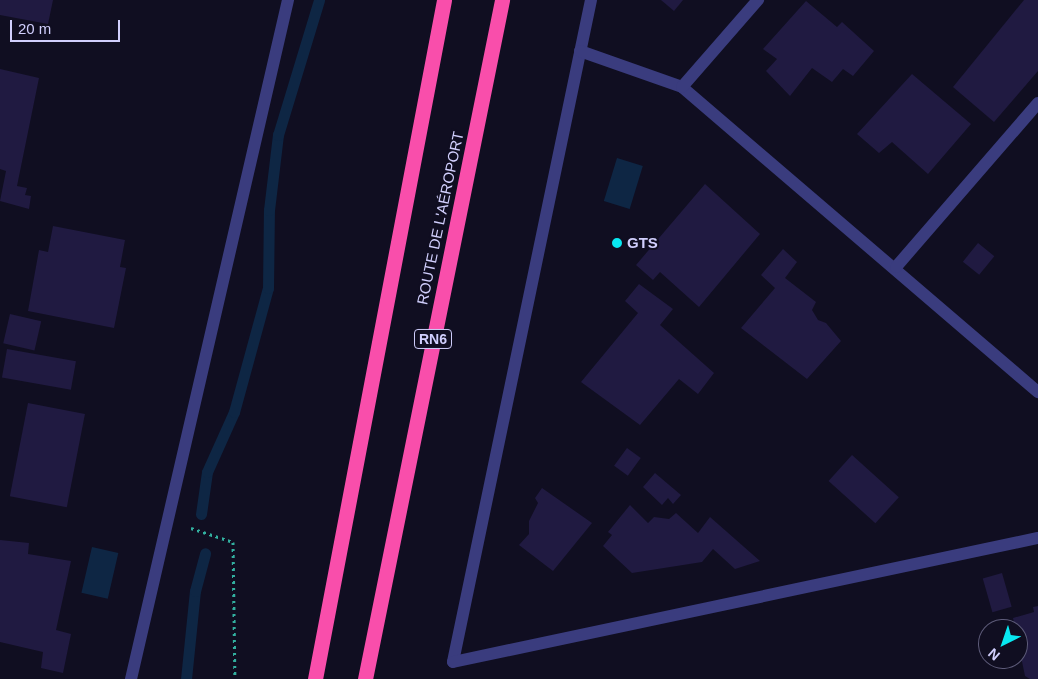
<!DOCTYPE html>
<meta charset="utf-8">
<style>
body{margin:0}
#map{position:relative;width:1038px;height:679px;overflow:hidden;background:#100e21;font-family:Helvetica,sans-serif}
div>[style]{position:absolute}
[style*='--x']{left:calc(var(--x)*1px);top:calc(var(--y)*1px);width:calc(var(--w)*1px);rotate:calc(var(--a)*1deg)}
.water>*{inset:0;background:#0e2644;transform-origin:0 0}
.stream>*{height:11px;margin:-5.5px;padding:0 5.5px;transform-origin:5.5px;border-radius:5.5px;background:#0e2644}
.building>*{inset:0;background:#201a41;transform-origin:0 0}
.path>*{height:3px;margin-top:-1.5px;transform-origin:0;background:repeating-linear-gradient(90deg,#32af9f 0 2.5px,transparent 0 6.5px)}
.street>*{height:12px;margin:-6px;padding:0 6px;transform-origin:6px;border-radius:6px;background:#3a3c7e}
.highway>*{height:15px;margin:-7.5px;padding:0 7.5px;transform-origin:7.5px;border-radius:7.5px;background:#f94eab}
.dots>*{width:14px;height:14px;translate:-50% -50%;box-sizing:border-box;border:2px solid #100e21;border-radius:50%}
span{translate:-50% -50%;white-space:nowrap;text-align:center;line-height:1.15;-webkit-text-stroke:4px #100e21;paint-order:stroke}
.shield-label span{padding:1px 4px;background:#100e21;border:1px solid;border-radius:4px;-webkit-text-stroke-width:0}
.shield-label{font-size:14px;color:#d1cffd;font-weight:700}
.street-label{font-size:15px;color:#d1cffd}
.poi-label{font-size:15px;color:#d1cffd;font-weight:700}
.left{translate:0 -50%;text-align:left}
.north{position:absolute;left:978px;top:619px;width:50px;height:50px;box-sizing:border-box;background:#100e21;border:1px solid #5d5b79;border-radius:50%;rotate:221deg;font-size:14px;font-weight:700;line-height:20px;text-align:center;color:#d1cffd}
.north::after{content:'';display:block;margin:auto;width:18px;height:22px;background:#08e8f1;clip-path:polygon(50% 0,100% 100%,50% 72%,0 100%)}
.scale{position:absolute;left:10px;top:20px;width:110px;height:22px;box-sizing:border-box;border:2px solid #d1cffd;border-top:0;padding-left:6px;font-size:15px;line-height:18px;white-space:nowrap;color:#d1cffd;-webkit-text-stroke:4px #100e21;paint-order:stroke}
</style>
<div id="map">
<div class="water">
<div style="left:617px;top:158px;width:27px;height:45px;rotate:17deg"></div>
<div style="left:92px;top:547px;width:27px;height:47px;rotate:13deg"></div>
</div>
<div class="stream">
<div style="--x:201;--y:514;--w:42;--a:-81.9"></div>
<div style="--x:207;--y:472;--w:66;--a:-65.8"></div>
<div style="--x:234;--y:412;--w:129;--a:-74.7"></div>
<div style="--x:268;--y:288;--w:78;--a:-89.3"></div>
<div style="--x:269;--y:210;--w:76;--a:-83.2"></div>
<div style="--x:278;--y:135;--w:141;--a:-73.1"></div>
<div style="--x:186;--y:679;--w:88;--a:-84.2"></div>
<div style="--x:195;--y:591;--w:39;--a:-75"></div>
</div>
<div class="building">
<div style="clip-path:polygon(0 0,53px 0,48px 24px,0 15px)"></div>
<div style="clip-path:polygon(661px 0,683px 0,674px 11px)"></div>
<div style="clip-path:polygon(1024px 0,1038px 0,1038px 71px,994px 122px,953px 87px)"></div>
<div style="clip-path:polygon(806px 1px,837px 27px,842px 22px,874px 51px,853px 76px,843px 69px,832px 82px,812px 68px,790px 96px,766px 71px,777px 59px,763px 49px)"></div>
<div style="clip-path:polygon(0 69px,39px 78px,17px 186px,27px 188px,25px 195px,31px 196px,29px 209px,0 201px,6px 171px,0 169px)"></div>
<div style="clip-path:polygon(912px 74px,971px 124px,928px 174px,892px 142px,879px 153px,857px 134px)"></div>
<div style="clip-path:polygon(705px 184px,760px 234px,699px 307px,660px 272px,653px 280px,636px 265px)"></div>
<div style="clip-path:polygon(53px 226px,125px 240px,120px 267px,126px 268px,114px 328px,28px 311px,39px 250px,48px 252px)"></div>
<div style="left:978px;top:243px;width:21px;height:24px;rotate:39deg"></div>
<div style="clip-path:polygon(783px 249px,797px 262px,785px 278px,816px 302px,812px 310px,818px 320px,826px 323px,841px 341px,807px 379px,741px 328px,775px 288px,761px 275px)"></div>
<div style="clip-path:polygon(639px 284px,673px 309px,660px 325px,714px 373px,698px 394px,679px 379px,640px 425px,581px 382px,638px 313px,625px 301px)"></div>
<div style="left:10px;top:314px;width:32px;height:30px;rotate:13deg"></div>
<div style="left:7px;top:349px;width:70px;height:29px;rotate:10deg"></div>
<div style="left:28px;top:403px;width:58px;height:95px;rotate:11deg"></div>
<div style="left:627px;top:448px;width:17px;height:22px;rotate:36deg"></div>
<div style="left:852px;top:455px;width:63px;height:35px;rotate:42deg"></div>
<div style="clip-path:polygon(655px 473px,681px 495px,673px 504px,668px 498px,662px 505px,643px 487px)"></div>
<div style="clip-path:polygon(542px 488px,592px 523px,553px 571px,519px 545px,529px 534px,529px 521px,538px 503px,535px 498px)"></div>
<div style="clip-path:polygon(630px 505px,648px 523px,654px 517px,669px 519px,676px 513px,698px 533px,710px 517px,760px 561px,735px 569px,713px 549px,702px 562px,632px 573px,603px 546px,612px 535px,608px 532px)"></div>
<div style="clip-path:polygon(0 540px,29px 543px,28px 554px,71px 561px,56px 630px,71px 634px,63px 673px,41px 668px,43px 652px,0 642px)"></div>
<div style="left:1002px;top:573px;width:35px;height:20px;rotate:74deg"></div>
<div style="clip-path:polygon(1038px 606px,1038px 679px,1030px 679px,1025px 676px,1013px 618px,1034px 612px,1033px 607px)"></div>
</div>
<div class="path">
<div style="--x:191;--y:528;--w:44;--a:18.4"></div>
<div style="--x:233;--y:542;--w:137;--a:89.2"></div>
</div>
<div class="street">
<div style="--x:591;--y:0;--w:676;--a:101.78"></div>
<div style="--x:453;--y:662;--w:598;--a:-11.97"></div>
<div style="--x:580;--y:51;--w:108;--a:19.4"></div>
<div style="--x:682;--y:87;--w:469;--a:40.6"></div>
<div style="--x:682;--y:87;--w:116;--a:-48.9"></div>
<div style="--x:896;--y:267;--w:217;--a:-49.1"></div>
<div style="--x:131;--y:679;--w:697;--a:-76.98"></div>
</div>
<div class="highway">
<div style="--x:315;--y:679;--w:691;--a:-79.24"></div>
<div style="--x:365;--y:679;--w:693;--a:-78.59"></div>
</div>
<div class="dots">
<div style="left:617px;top:243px;background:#08e8f1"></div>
</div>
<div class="shield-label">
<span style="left:433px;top:339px">RN6</span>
</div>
<div class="street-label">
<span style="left:440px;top:218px;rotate:-78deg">ROUTE DE L'AÉROPORT</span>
</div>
<div class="poi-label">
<span class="left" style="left:627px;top:243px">GTS</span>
</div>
<div class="north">N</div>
<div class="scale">20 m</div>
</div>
